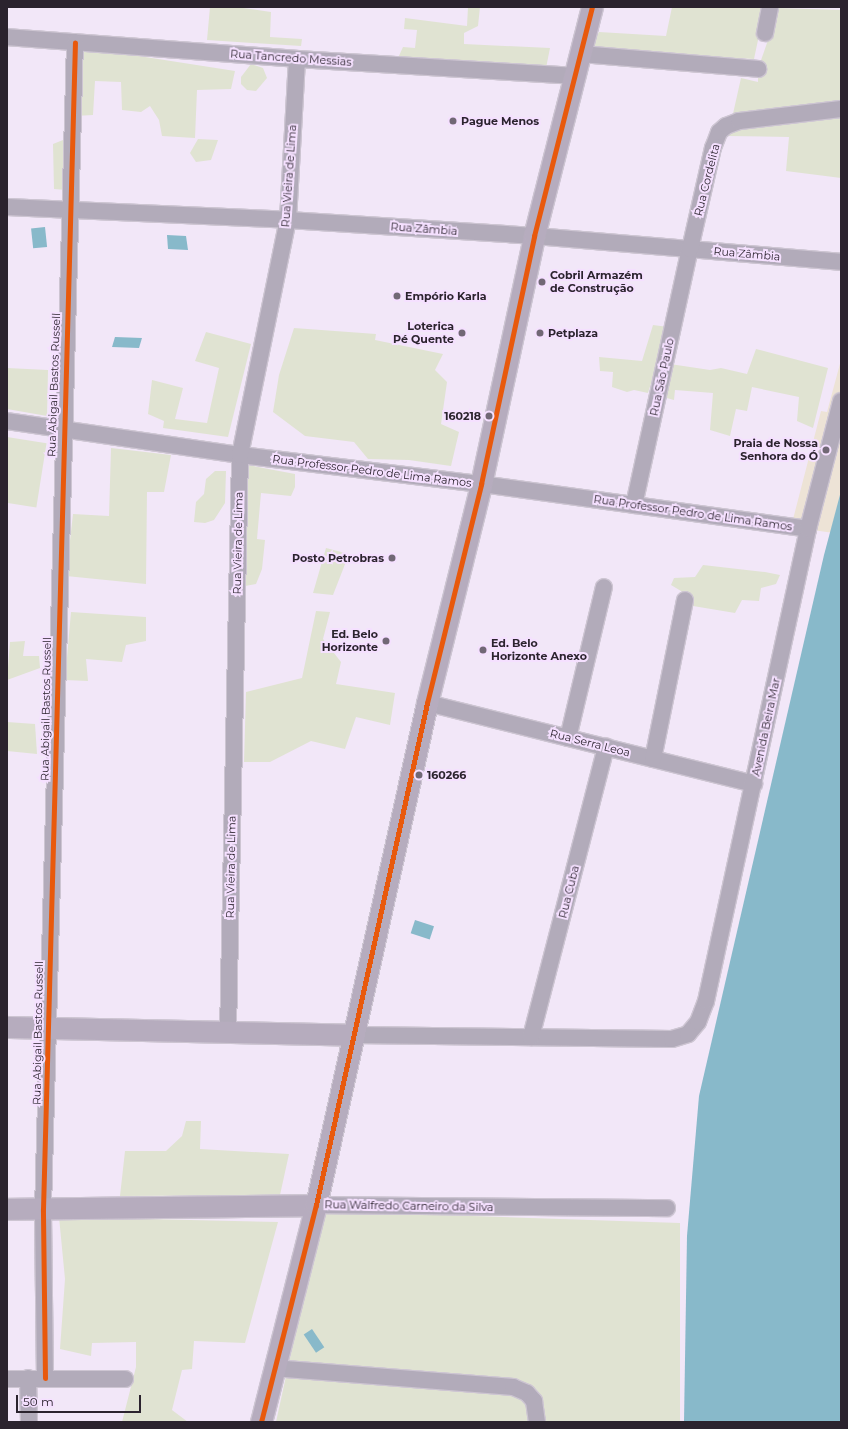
<!DOCTYPE html>
<meta charset="utf-8">
<style>
body{margin:0}
#map{position:relative;width:848px;height:1429px;overflow:hidden;background:#f2e7f8;font-family:Montserrat,sans-serif}
div>[style]{position:absolute}
[style*='--x']{left:calc(var(--x)*1px);top:calc(var(--y)*1px);width:calc(var(--w)*1px);rotate:calc(var(--a)*1deg)}
.green>*{inset:0;background:#e0e3d2;transform-origin:0 0}
.sand>*{inset:0;background:#ede3d6}
.water>*{inset:0;background:#88b9ca;transform-origin:0 0}
.roads{filter:drop-shadow(1px 0 #cdc5d2) drop-shadow(-1px 0 #cdc5d2) drop-shadow(0 1px #cdc5d2) drop-shadow(0 -1px #cdc5d2)}
.minor>*{height:16px;margin:-8px;padding:0 8px;transform-origin:8px;border-radius:8px;background:#b2abba}
.major>*{height:21px;margin:-10.5px;padding:0 10.5px;transform-origin:10.5px;border-radius:10.5px;background:#b6acbe}
.cycleway>*{height:5px;margin:-2.5px;padding:0 2.5px;transform-origin:2.5px;border-radius:2.5px;background:#e8590c}
.dots>*{width:11px;height:11px;translate:-50% -50%;box-sizing:border-box;border:2px solid #f5e0ff;border-radius:50%}
span{translate:-50% -50%;white-space:nowrap;text-align:center;line-height:1.15;-webkit-text-stroke:4px #f5e0ff;paint-order:stroke}
.street-label{font-size:11px;color:#2b232e}
.poi-label{font-size:11px;color:#2b232e;font-weight:700}
.left{translate:0 -50%;text-align:left}
.right{translate:-100% -50%;text-align:right}
.frame{position:absolute;inset:0;border:8px solid #2b232e;pointer-events:none}
.scale{position:absolute;left:16px;top:1395px;width:125px;height:18px;box-sizing:border-box;border:2px solid #2b232e;border-top:0;padding-left:5px;font-size:12px;line-height:14px;white-space:nowrap;color:#2b232e;-webkit-text-stroke:3px #f5e0ff;paint-order:stroke}
</style>
<div id="map">
<div class="green">
<div style="clip-path:polygon(210px 7px,236px 7px,271px 12px,270px 37px,302px 39px,301px 46px,207px 40px)"></div>
<div style="clip-path:polygon(468px 7px,480px 7px,478px 26px,464px 33px,464px 44px,550px 48px,546px 68px,398px 58px,403px 47px,415px 48px,417px 30px,404px 29px,405px 18px,467px 26px)"></div>
<div style="clip-path:polygon(672px 7px,765px 7px,754px 59px,589px 50px,599px 32px,666px 36px)"></div>
<div style="clip-path:polygon(779px 8px,841px 10px,841px 178px,786px 171px,789px 137px,728px 136px,741px 78px,758px 82px,758px 69px)"></div>
<div style="clip-path:polygon(94px 49px,235px 71px,231px 89px,197px 90px,195px 138px,162px 136px,159px 120px,150px 106px,141px 112px,122px 110px,121px 82px,95px 81px,93px 115px,75px 116px,81px 52px)"></div>
<div style="clip-path:polygon(251px 64px,263px 68px,267px 78px,256px 91px,247px 90px,241px 84px,241px 77px)"></div>
<div style="clip-path:polygon(198px 139px,218px 140px,211px 160px,196px 162px,190px 153px)"></div>
<div style="clip-path:polygon(63px 140px,66px 156px,66px 190px,54px 189px,53px 144px)"></div>
<div style="clip-path:polygon(653px 325px,668px 327px,648px 393px,634px 390px,627px 392px,612px 387px,613px 372px,600px 371px,599px 357px,642px 361px)"></div>
<div style="clip-path:polygon(294px 328px,376px 334px,375px 340px,443px 354px,435px 370px,447px 382px,441px 424px,459px 432px,451px 466px,409px 460px,368px 459px,354px 442px,305px 436px,273px 412px,279px 375px)"></div>
<div style="clip-path:polygon(206px 332px,251px 344px,228px 437px,163px 428px,164px 421px,148px 414px,152px 380px,183px 388px,175px 419px,207px 423px,219px 368px,195px 361px)"></div>
<div style="clip-path:polygon(756px 349px,828px 368px,813px 428px,797px 421px,799px 397px,752px 387px,747px 411px,736px 409px,730px 436px,710px 430px,713px 393px,675px 390px,674px 400px,663px 397px,670px 364px,710px 370px,721px 368px,747px 374px)"></div>
<div style="clip-path:polygon(7px 368px,48px 370px,47px 416px,7px 409px)"></div>
<div style="left:7px;top:437px;width:40px;height:65px;rotate:9deg"></div>
<div style="clip-path:polygon(111px 448px,171px 455px,164px 492px,147px 492px,146px 584px,66px 576px,73px 514px,109px 516px)"></div>
<div style="clip-path:polygon(248px 465px,295px 474px,295px 487px,291px 496px,261px 493px,257px 539px,265px 540px,262px 569px,256px 584px,245px 586px)"></div>
<div style="clip-path:polygon(215px 471px,226px 471px,225px 503px,214px 520px,205px 523px,194px 522px,196px 502px,204px 494px,206px 479px)"></div>
<div style="clip-path:polygon(326px 548px,349px 554px,333px 595px,313px 593px)"></div>
<div style="clip-path:polygon(703px 565px,765px 572px,780px 575px,776px 584px,761px 588px,759px 601px,742px 600px,735px 613px,693px 606px,681px 591px,671px 585px,674px 578px,695px 577px)"></div>
<div style="clip-path:polygon(316px 611px,330px 612px,323px 639px,341px 662px,336px 684px,395px 693px,390px 725px,356px 717px,345px 749px,311px 741px,270px 762px,244px 762px,246px 692px,302px 678px)"></div>
<div style="clip-path:polygon(71px 612px,146px 617px,146px 641px,126px 645px,122px 662px,86px 659px,88px 681px,65px 680px)"></div>
<div style="clip-path:polygon(25px 641px,23px 656px,39px 656px,40px 668px,7px 680px,10px 642px)"></div>
<div style="clip-path:polygon(7px 722px,35px 724px,37px 754px,7px 751px)"></div>
<div style="clip-path:polygon(186px 1121px,201px 1121px,200px 1149px,289px 1154px,280px 1195px,120px 1196px,125px 1151px,166px 1151px,182px 1136px)"></div>
<div style="clip-path:polygon(322px 1211px,680px 1223px,680px 1422px,276px 1422px)"></div>
<div style="clip-path:polygon(59px 1217px,278px 1222px,245px 1343px,194px 1341px,192px 1369px,182px 1370px,172px 1410px,188px 1422px,122px 1422px,136px 1367px,136px 1342px,92px 1343px,91px 1356px,60px 1349px,65px 1279px)"></div>
</div>
<div class="sand">
<div style="clip-path:polygon(841px 360px,841px 534px,791px 527px,821px 411px,827px 412px)"></div>
</div>
<div class="water">
<div style="left:45px;top:227px;width:20px;height:14px;rotate:84deg"></div>
<div style="clip-path:polygon(167px 235px,186px 236px,188px 250px,168px 249px)"></div>
<div style="clip-path:polygon(115px 337px,142px 338px,139px 348px,112px 347px)"></div>
<div style="clip-path:polygon(841px 491px,841px 1422px,684px 1422px,687px 1236px,699px 1096px,824px 555px)"></div>
<div style="left:415px;top:920px;width:20px;height:14px;rotate:18deg"></div>
<div style="left:312px;top:1329px;width:22px;height:10px;rotate:56deg"></div>
</div>
<div class="roads">
<div class="minor">
<div style="--x:765;--y:33;--w:26;--a:-79"></div>
<div style="--x:7;--y:37;--w:291;--a:4.3"></div>
<div style="--x:297;--y:59;--w:280;--a:3.5"></div>
<div style="--x:581;--y:54;--w:178;--a:4.8"></div>
<div style="--x:7;--y:207;--w:281;--a:2.6"></div>
<div style="--x:288;--y:220;--w:247;--a:3.7"></div>
<div style="--x:534;--y:236;--w:308;--a:4.8"></div>
<div style="--x:7;--y:421;--w:235;--a:8.3"></div>
<div style="--x:240;--y:455;--w:243;--a:6.9"></div>
<div style="--x:481;--y:484;--w:330;--a:7.8"></div>
<div style="--x:634;--y:505;--w:262;--a:-77.7"></div>
<div style="--x:690;--y:249;--w:104;--a:-77.2"></div>
<div style="--x:713;--y:148;--w:17;--a:-69"></div>
<div style="--x:719;--y:132;--w:9;--a:-41"></div>
<div style="--x:726;--y:126;--w:14;--a:-21"></div>
<div style="--x:739;--y:121;--w:103;--a:-6.7"></div>
<div style="--x:427;--y:703;--w:337;--a:13.9"></div>
<div style="--x:568;--y:738;--w:155;--a:-76.6"></div>
<div style="--x:653;--y:759;--w:162;--a:-78.6"></div>
<div style="--x:228;--y:1032;--w:577;--a:-88.81"></div>
<div style="--x:240;--y:455;--w:240;--a:-78.5"></div>
<div style="--x:288;--y:220;--w:161;--a:-86.8"></div>
<div style="--x:354;--y:1035;--w:318;--a:0.7"></div>
<div style="--x:672;--y:1039;--w:17;--a:-17"></div>
<div style="--x:688;--y:1034;--w:16;--a:-50"></div>
<div style="--x:698;--y:1022;--w:22;--a:-69"></div>
<div style="--x:706;--y:1001;--w:483;--a:-77.8"></div>
<div style="--x:808;--y:529;--w:132;--a:-75.5"></div>
<div style="--x:531;--y:1037;--w:300;--a:-75.5"></div>
<div style="--x:316;--y:1205;--w:351;--a:0.5"></div>
<div style="--x:273;--y:1368;--w:241;--a:4.5"></div>
<div style="--x:513;--y:1387;--w:15;--a:23"></div>
<div style="--x:527;--y:1393;--w:11;--a:49"></div>
<div style="--x:534;--y:1401;--w:21;--a:82"></div>
<div style="--x:28;--y:1378;--w:44;--a:88.7"></div>
<div style="--x:45;--y:1378;--w:169;--a:-90.7"></div>
<div style="--x:43;--y:1209;--w:1167;--a:-88.43"></div>
<div style="--x:7;--y:1379;--w:118;--a:0"></div>
</div>
<div class="major">
<div style="--x:7;--y:1027;--w:347;--a:1.3"></div>
<div style="--x:7;--y:1209;--w:309;--a:-0.7"></div>
<div style="--x:261;--y:1422;--w:224;--a:-75.8"></div>
<div style="--x:316;--y:1205;--w:514;--a:-77.53"></div>
<div style="--x:427;--y:703;--w:226;--a:-76.1"></div>
<div style="--x:481;--y:484;--w:254;--a:-77.9"></div>
<div style="--x:534;--y:236;--w:236;--a:-75.8"></div>
</div>
</div>
<div class="cycleway">
<div style="--x:45;--y:1378;--w:169;--a:-90.7"></div>
<div style="--x:43;--y:1209;--w:1167;--a:-88.43"></div>
<div style="--x:261;--y:1422;--w:224;--a:-75.8"></div>
<div style="--x:316;--y:1205;--w:514;--a:-77.53"></div>
<div style="--x:427;--y:703;--w:226;--a:-76.1"></div>
<div style="--x:481;--y:484;--w:254;--a:-77.9"></div>
<div style="--x:534;--y:236;--w:236;--a:-75.8"></div>
</div>
<div class="dots">
<div style="left:453px;top:121px;background:#716875"></div>
<div style="left:542px;top:282px;background:#716875"></div>
<div style="left:397px;top:296px;background:#716875"></div>
<div style="left:462px;top:333px;background:#716875"></div>
<div style="left:540px;top:333px;background:#716875"></div>
<div style="left:489px;top:416px;background:#716875"></div>
<div style="left:826px;top:450px;background:#716875"></div>
<div style="left:392px;top:558px;background:#716875"></div>
<div style="left:386px;top:641px;background:#716875"></div>
<div style="left:483px;top:650px;background:#716875"></div>
<div style="left:419px;top:775px;background:#716875"></div>
</div>
<div class="street-label">
<span style="left:291px;top:58px;rotate:4deg">Rua Tancredo Messias</span>
<span style="left:289px;top:176px;rotate:-86deg">Rua Vieira de Lima</span>
<span style="left:707px;top:180px;rotate:-76deg">Rua Cordelita</span>
<span style="left:424px;top:229px;rotate:4deg">Rua Zâmbia</span>
<span style="left:747px;top:254px;rotate:5deg">Rua Zâmbia</span>
<span style="left:662px;top:377px;rotate:-78deg">Rua São Paulo</span>
<span style="left:54px;top:385px;rotate:-88deg">Rua Abigail Bastos Russell</span>
<span style="left:372px;top:471px;rotate:7deg">Rua Professor Pedro de Lima Ramos</span>
<span style="left:693px;top:513px;rotate:8deg">Rua Professor Pedro de Lima Ramos</span>
<span style="left:238px;top:543px;rotate:-89deg">Rua Vieira de Lima</span>
<span style="left:46px;top:709px;rotate:-89deg">Rua Abigail Bastos Russell</span>
<span style="left:766px;top:727px;rotate:-78deg">Avenida Beira Mar</span>
<span style="left:590px;top:743px;rotate:14deg">Rua Serra Leoa</span>
<span style="left:231px;top:867px;rotate:-89deg">Rua Vieira de Lima</span>
<span style="left:569px;top:892px;rotate:-76deg">Rua Cuba</span>
<span style="left:38px;top:1033px;rotate:-89deg">Rua Abigail Bastos Russell</span>
<span style="left:409px;top:1206px;rotate:1deg">Rua Walfredo Carneiro da Silva</span>
</div>
<div class="poi-label">
<span class="left" style="left:461px;top:121px">Pague Menos</span>
<span class="left" style="left:550px;top:282px">Cobril Armazém<br>de Construção</span>
<span class="left" style="left:405px;top:296px">Empório Karla</span>
<span class="right" style="left:454px;top:333px">Loterica<br>Pé Quente</span>
<span class="left" style="left:548px;top:333px">Petplaza</span>
<span class="right" style="left:481px;top:416px">160218</span>
<span class="right" style="left:818px;top:450px">Praia de Nossa<br>Senhora do Ó</span>
<span class="right" style="left:384px;top:558px">Posto Petrobras</span>
<span class="right" style="left:378px;top:641px">Ed. Belo<br>Horizonte</span>
<span class="left" style="left:491px;top:650px">Ed. Belo<br>Horizonte Anexo</span>
<span class="left" style="left:427px;top:775px">160266</span>
</div>
<div class="frame"></div>
<div class="scale">50 m</div>
</div>
